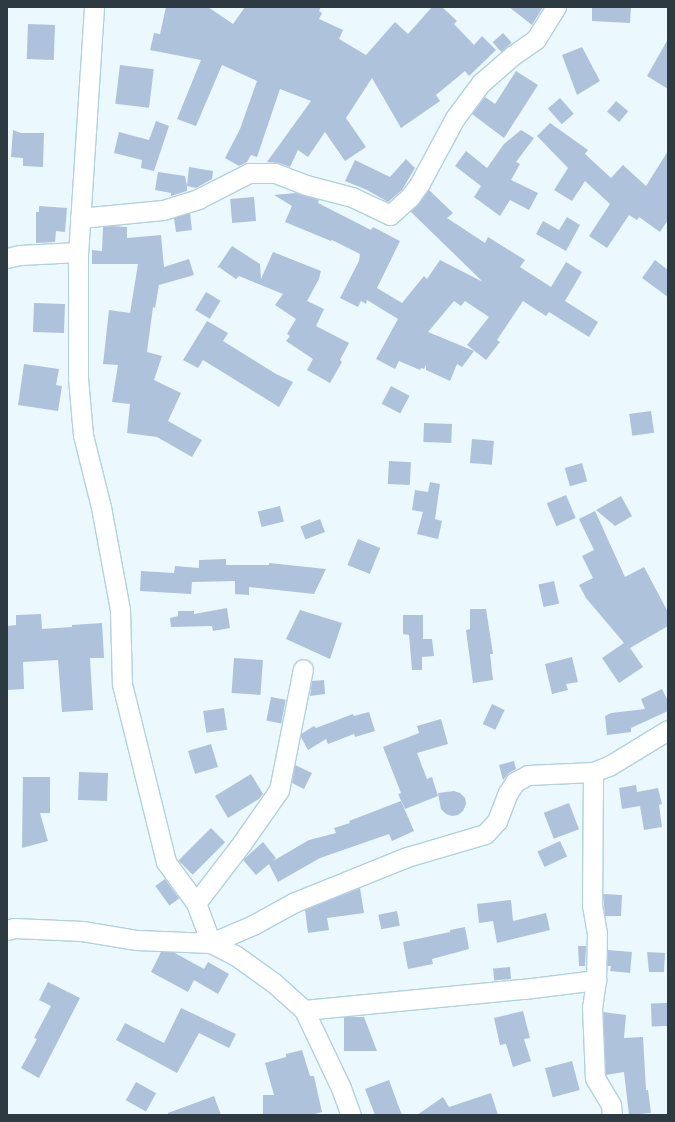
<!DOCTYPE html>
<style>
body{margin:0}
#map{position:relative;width:675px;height:1122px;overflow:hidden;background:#ebf8fe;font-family:"Varela Round",sans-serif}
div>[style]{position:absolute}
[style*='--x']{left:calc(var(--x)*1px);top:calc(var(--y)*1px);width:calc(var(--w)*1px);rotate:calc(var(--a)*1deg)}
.building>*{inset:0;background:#afc2db;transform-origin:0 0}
.roads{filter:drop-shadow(1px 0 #b1d1e1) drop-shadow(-1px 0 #b1d1e1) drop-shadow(0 1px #b1d1e1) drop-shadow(0 -1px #b1d1e1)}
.street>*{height:19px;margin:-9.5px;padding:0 9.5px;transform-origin:9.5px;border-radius:9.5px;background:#fff}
span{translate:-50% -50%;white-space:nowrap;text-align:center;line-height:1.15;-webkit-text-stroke:3px #fff;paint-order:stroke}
.frame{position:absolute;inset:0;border:8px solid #2d3a41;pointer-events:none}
</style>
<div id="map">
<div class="building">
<div style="clip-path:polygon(166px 7px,208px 7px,233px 24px,245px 7px,321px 7px,319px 11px,322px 13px,319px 19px,343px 30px,339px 39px,366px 55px,395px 22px,408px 34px,432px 7px,442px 7px,457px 21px,454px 24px,474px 45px,482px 36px,496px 50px,469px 76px,465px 71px,436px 95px,440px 101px,401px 128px,372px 78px,346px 118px,366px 147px,345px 161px,325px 132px,308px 157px,298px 150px,290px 167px,279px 163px,267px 162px,311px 101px,280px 89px,257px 157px,251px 155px,247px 162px,239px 166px,225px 158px,240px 129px,257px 81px,222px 65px,196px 126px,177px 119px,201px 60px,150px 50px,154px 33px,160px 34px)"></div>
<div style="clip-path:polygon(509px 7px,543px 7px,532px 25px)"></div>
<div style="clip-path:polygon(592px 7px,631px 7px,630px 23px,592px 21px)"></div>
<div style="left:28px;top:24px;width:27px;height:35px;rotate:2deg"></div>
<div style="left:503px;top:33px;width:13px;height:14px;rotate:48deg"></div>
<div style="clip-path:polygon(668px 39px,668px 89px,647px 76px)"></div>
<div style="clip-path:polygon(582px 47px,600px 81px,577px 95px,562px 55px)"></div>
<div style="left:120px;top:65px;width:34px;height:39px;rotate:7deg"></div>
<div style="clip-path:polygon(516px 71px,538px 85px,504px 138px,472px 114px,485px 97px,495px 104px)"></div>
<div style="left:560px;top:98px;width:21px;height:16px;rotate:49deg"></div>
<div style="left:616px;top:101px;width:16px;height:14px;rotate:40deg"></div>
<div style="clip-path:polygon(156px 121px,169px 126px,154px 171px,141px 168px,142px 160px,114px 153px,119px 132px,149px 140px)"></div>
<div style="clip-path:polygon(550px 123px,588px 150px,585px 154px,611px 178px,623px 165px,646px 186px,668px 151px,668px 220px,660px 232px,639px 217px,637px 220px,629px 215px,607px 248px,589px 236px,610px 204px,585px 181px,572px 201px,554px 190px,568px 168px,537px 136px)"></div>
<div style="clip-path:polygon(13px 130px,21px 133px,44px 133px,43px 167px,23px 166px,23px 158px,11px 157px)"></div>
<div style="clip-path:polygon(521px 130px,534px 138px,516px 162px,520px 164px,511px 180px,538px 193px,529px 210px,510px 200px,500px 216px,474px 197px,481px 186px,455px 166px,466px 151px,487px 168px,504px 144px)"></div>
<div style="clip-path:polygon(406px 159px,415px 168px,402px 190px,388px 202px,367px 190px,345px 181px,355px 160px,390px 177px)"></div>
<div style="clip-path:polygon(189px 167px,213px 171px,212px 179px,196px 188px,187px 186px,187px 191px,171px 196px,171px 193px,155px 190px,158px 172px,185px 176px,187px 186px)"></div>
<div style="clip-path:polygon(429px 190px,453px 213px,447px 218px,485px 243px,488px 237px,525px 260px,520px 267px,551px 287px,566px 262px,582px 272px,565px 301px,598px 322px,589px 337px,549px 312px,546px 316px,523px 301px,497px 340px,500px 342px,486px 360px,467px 345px,489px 317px,465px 301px,461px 306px,454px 301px,428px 332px,474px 351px,462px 367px,457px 364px,450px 381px,426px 370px,426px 365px,424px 369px,421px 368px,420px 370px,399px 361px,395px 369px,376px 359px,398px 319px,367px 300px,366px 304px,361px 301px,358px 307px,340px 298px,359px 261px,360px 254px,332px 240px,331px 241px,285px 222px,292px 206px,274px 195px,296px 193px,319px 200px,318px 203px,371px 230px,373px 227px,400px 241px,377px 288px,402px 303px,424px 276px,427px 279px,440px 260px,483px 282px,410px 211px)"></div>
<div style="left:254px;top:197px;width:24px;height:24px;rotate:85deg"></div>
<div style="clip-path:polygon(39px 206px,67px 208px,65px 232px,56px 231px,55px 242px,36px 243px,36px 212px,39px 212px)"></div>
<div style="clip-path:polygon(190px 213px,192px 230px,176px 232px,174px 218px)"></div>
<div style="clip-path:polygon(567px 217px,580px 225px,566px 251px,536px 234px,543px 221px,559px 230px)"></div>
<div style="clip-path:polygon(112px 226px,127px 227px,127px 238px,161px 235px,164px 267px,189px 259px,194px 275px,159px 285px,155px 308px,153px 307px,147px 352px,162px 356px,154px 380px,181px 393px,168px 421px,202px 440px,192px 457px,157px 437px,127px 433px,130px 404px,112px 402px,118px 365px,103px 364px,109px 310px,130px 313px,138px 264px,92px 264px,92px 250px,102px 251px,103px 227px)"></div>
<div style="clip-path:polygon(232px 246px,260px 264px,261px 279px,273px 252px,321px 271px,319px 279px,307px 301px,324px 309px,316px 326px,349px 343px,340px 360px,342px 362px,330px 383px,307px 370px,313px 359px,286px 341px,290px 336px,287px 334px,296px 319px,275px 305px,283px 294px,239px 276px,236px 279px,220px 268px,221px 267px,217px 268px)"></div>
<div style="clip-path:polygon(655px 260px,668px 270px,668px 297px,642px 278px)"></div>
<div style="left:206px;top:292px;width:17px;height:21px;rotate:31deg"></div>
<div style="left:34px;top:303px;width:31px;height:29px;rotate:2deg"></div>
<div style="clip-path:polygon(207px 321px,228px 333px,223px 341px,276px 374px,293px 382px,279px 407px,203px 360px,198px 368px,183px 360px)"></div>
<div style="clip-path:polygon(24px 364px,59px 369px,56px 385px,62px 386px,58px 411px,18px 405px)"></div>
<div style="left:391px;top:386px;width:21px;height:20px;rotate:28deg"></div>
<div style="left:651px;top:411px;width:22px;height:22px;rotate:82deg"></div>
<div style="left:424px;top:423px;width:28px;height:19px;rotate:2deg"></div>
<div style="left:472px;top:439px;width:22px;height:24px;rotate:5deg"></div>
<div style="left:389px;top:461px;width:22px;height:23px;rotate:3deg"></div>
<div style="left:582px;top:463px;width:19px;height:18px;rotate:74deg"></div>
<div style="clip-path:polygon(430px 482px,440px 484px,435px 519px,442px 521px,438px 539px,417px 534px,423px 512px,412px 510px,415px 490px,428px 492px)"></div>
<div style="left:566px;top:495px;width:25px;height:21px;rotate:67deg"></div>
<div style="clip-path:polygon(621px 496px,632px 516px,615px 526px,596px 510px)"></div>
<div style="left:280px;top:506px;width:16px;height:23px;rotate:76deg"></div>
<div style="clip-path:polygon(595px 511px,625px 577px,644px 567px,668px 612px,668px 626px,630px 648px,643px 667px,619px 683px,602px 658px,624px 643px,586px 598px,579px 585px,593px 578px,582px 556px,594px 550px,579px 519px)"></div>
<div style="left:320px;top:519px;width:14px;height:21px;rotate:69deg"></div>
<div style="left:358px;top:539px;width:24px;height:28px;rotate:22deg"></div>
<div style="clip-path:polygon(226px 559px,226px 565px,269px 565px,269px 563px,326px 569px,314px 594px,249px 587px,249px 595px,235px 594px,235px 581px,192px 582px,191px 594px,140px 591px,141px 571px,174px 573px,175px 566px,199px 568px,199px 560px)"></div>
<div style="left:554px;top:581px;width:23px;height:16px;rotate:77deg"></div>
<div style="clip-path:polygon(227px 608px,230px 628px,213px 631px,212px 626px,171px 627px,170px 618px,178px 616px,178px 611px,194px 611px,194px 614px)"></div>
<div style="clip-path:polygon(470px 609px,486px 609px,493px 654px,490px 654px,493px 680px,473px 683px,466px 630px,470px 629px)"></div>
<div style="clip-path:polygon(300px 610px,342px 623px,330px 659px,286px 639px)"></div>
<div style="clip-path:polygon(41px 614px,42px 629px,72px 627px,72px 625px,102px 623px,104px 658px,90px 658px,93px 710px,62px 712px,58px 660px,23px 662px,24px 689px,7px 690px,7px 626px,16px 625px,16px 615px)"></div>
<div style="clip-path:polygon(403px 615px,423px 615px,423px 639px,432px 639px,434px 656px,422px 657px,422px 670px,412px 670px,409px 635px,403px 634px)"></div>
<div style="clip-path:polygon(572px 657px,578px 682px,566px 684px,568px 690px,552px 694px,545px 664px)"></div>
<div style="left:234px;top:658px;width:29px;height:35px;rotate:4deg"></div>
<div style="clip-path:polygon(324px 680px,325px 694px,310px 696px,312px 681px)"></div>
<div style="clip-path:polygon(662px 689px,668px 701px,668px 711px,631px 728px,631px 732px,607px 735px,605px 716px,611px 713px,645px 709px,641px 699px)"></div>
<div style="left:271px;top:697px;width:15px;height:24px;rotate:11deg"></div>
<div style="left:492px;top:704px;width:14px;height:22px;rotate:25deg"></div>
<div style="left:224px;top:708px;width:22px;height:21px;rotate:82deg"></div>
<div style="clip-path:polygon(369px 712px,375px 731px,355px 737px,354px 734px,328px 744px,326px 739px,308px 750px,301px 737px,301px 734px,314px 726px,316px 728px,353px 714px,354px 716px)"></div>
<div style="clip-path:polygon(441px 719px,448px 744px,417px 753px,427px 779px,432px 777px,438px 796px,405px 809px,398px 794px,401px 793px,383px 747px,419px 733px,417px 726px)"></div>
<div style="left:211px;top:744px;width:24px;height:24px;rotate:73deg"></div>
<div style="clip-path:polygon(514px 761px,516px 769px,509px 773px,503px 780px,499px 765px)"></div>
<div style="clip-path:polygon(295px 765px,312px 773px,304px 789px,292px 783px)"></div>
<div style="left:79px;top:772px;width:29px;height:28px;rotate:2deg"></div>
<div style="clip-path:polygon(251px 774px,263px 794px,259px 799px,228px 818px,215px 796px)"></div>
<div style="clip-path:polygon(23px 777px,50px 777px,50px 813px,40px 813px,48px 841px,22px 848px)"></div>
<div style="clip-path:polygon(636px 785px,637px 792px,658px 788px,662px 804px,659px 805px,662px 827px,644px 830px,640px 806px,622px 809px,619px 788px)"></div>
<div style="clip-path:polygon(454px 791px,460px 793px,465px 798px,466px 804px,463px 811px,458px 815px,452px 816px,446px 814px,441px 809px,438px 793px)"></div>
<div style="clip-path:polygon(401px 801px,414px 831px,392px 841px,389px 834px,320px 858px,278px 882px,269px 864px,256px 875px,243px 860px,263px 842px,276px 858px,273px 861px,309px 840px,336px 833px,334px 828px,350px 823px,349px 821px)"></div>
<div style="left:569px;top:803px;width:28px;height:27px;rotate:69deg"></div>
<div style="left:211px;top:828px;width:20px;height:46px;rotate:45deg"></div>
<div style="left:560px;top:841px;width:17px;height:25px;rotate:65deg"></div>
<div style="left:165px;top:879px;width:24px;height:12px;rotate:54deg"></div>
<div style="clip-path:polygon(360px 888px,364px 913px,327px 918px,329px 930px,308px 933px,305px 910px)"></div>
<div style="clip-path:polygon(603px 894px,622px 895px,621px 916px,605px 916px)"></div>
<div style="clip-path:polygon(511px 900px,513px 921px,546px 913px,550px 930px,497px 943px,493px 921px,479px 923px,477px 904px)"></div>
<div style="left:397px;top:911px;width:15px;height:19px;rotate:79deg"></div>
<div style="clip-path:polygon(465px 927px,469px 949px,432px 959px,433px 964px,408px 969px,403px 942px,450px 932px,450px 930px)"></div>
<div style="clip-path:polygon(578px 946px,586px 946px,585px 966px,579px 966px)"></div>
<div style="clip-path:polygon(608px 950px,632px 952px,630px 973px,610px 971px,611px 966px,607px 966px)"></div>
<div style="clip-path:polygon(161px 952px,173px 952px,204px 969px,208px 962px,229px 974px,218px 994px,194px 980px,188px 992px,151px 972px)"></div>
<div style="clip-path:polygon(647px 952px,665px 953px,664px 972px,649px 972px)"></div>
<div style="left:510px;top:967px;width:12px;height:17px;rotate:85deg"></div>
<div style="clip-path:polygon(48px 982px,80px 998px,39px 1078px,21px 1068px,37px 1039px,34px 1038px,51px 1006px,39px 1000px)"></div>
<div style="left:667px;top:1003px;width:23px;height:16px;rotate:88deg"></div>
<div style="clip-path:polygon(181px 1008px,236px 1034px,229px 1048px,199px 1033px,177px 1073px,116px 1040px,125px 1023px,164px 1043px)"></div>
<div style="clip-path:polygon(523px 1011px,530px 1038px,524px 1039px,531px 1061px,513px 1067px,506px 1044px,500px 1045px,494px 1018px)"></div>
<div style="clip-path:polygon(603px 1012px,626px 1015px,624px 1038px,643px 1037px,646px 1090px,648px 1090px,651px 1113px,629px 1115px,624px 1072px,606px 1075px)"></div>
<div style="clip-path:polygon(344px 1017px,364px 1017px,377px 1051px,344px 1051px)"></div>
<div style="clip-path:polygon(302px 1050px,310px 1076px,314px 1076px,322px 1112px,311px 1115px,263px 1115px,263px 1095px,274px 1095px,265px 1063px,286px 1057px,286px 1054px)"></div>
<div style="left:572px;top:1061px;width:30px;height:28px;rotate:75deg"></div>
<div style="clip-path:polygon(389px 1080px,397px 1102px,402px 1115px,375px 1115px,365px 1089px)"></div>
<div style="left:136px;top:1082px;width:23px;height:21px;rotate:29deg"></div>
<div style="clip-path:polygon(491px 1093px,498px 1115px,417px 1115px,443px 1097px,449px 1107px)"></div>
<div style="clip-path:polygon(214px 1096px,221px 1115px,168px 1115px,168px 1113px)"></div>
</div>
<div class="roads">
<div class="street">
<div style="--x:94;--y:7;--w:246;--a:93.7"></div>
<div style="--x:78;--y:252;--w:126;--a:90"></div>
<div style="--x:78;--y:378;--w:57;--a:85"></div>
<div style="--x:83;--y:435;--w:74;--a:76"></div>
<div style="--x:101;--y:507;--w:105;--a:79.5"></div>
<div style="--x:120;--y:610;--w:74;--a:88.5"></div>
<div style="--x:122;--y:684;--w:183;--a:76.1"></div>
<div style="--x:166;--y:862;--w:51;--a:53.8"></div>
<div style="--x:196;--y:903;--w:43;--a:69.4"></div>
<div style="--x:211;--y:943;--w:46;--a:-23.2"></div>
<div style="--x:253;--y:925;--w:48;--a:-28.7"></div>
<div style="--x:295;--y:902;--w:121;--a:-21.9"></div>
<div style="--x:407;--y:857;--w:81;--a:-16.4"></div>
<div style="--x:485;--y:834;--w:18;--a:-47"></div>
<div style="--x:497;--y:821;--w:30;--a:-69"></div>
<div style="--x:508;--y:793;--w:13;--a:-58"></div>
<div style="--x:515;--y:782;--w:15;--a:-28"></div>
<div style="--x:528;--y:775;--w:65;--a:-2.6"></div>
<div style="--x:593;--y:772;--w:17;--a:-21"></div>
<div style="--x:609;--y:766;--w:69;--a:-31.4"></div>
<div style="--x:80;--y:218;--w:83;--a:-5.5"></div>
<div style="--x:163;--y:210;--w:37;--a:-17"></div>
<div style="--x:198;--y:199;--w:57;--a:-27"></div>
<div style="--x:249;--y:173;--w:26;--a:0"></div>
<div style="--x:275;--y:173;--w:33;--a:21"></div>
<div style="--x:306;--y:185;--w:48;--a:14.6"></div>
<div style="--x:352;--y:197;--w:42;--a:25.3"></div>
<div style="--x:390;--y:215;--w:27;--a:-42"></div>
<div style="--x:410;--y:197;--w:17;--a:-54"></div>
<div style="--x:420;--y:183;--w:74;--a:-61.7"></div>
<div style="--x:455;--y:118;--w:44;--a:-53.4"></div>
<div style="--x:481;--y:83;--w:41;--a:-41.1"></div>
<div style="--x:512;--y:56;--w:29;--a:-35"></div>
<div style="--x:536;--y:39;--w:38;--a:-58"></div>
<div style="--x:7;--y:258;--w:13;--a:-13"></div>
<div style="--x:20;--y:255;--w:58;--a:-3"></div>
<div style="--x:593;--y:772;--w:133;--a:90.4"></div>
<div style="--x:592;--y:905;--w:28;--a:80"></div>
<div style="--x:597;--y:933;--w:47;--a:91.2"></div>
<div style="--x:596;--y:980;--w:27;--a:98"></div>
<div style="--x:592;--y:1007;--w:71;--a:87.6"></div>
<div style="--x:595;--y:1078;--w:31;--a:59"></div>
<div style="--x:611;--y:1105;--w:10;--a:84"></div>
<div style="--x:196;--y:903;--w:76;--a:-52.5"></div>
<div style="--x:242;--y:843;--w:65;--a:-55.1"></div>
<div style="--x:279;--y:790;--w:123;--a:-78.8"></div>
<div style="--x:7;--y:930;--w:7;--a:-16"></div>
<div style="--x:14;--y:928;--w:68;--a:2.5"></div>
<div style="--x:82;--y:931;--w:56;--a:9.3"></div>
<div style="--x:137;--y:940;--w:74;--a:2.3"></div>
<div style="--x:211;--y:943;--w:27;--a:27"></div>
<div style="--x:235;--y:955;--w:48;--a:35.7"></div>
<div style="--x:274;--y:983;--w:40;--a:42"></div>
<div style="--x:304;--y:1010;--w:86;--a:64.6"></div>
<div style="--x:341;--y:1088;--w:29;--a:70"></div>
<div style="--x:304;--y:1010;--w:221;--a:-5.5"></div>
<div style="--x:524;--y:989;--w:73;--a:-7.1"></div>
</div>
</div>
<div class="frame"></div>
</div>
